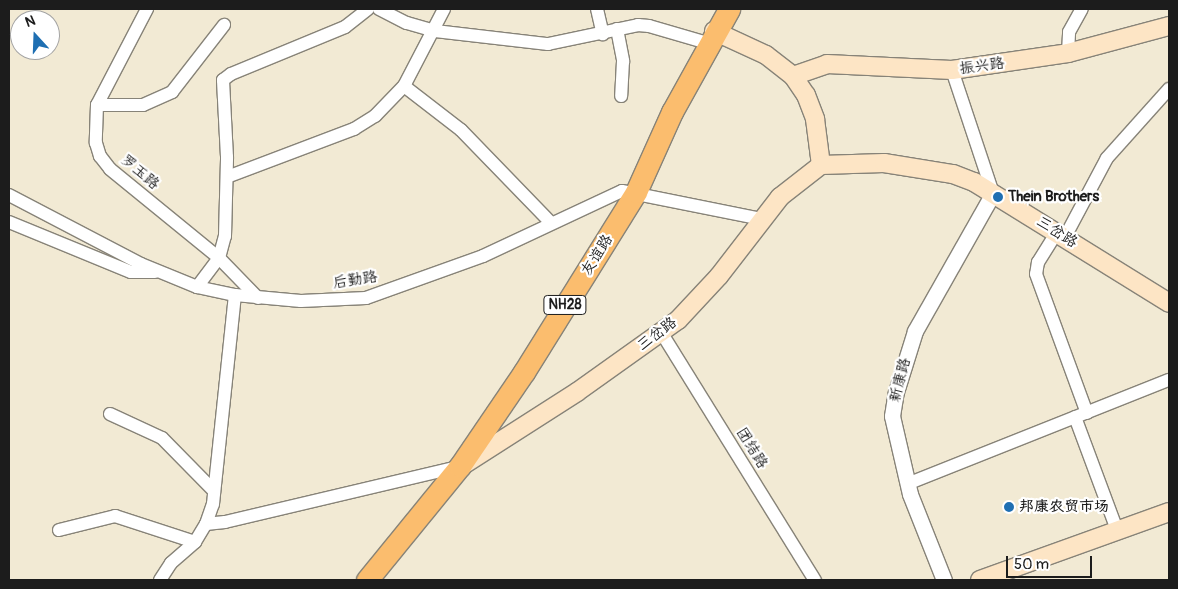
<!DOCTYPE html>
<meta charset="utf-8">
<style>
body{margin:0}
#map{position:relative;width:1178px;height:589px;overflow:hidden;background:#f2ead4;font-family:Pangolin,"LXGW WenKai TC",sans-serif}
div>[style]{position:absolute}
[style*='--x']{left:calc(var(--x)*1px);top:calc(var(--y)*1px);width:calc(var(--w)*1px);rotate:calc(var(--a)*1deg)}
.roads{filter:drop-shadow(1px 0 #878378) drop-shadow(-1px 0 #878378) drop-shadow(0 1px #878378) drop-shadow(0 -1px #878378)}
.minor>*{height:12px;margin:-6px;padding:0 6px;transform-origin:6px;border-radius:6px;background:#fff}
.tertiary>*{height:15px;margin:-7.5px;padding:0 7.5px;transform-origin:7.5px;border-radius:7.5px;background:#fff}
.secondary>*{height:18px;margin:-9px;padding:0 9px;transform-origin:9px;border-radius:9px;background:#fde5c5}
.trunk>*{height:21px;margin:-10.5px;padding:0 10.5px;transform-origin:10.5px;border-radius:10.5px;background:#fbbd6e}
.dots>*{width:14px;height:14px;translate:-50% -50%;box-sizing:border-box;border:2px solid #fff;border-radius:50%}
span{translate:-50% -50%;white-space:nowrap;text-align:center;line-height:1.15;-webkit-text-stroke:4.5px #fff;paint-order:stroke}
.shield-label span{padding:1px 4px;background:#fff;border:1px solid;border-radius:4px;-webkit-text-stroke-width:0}
.shield-label{font-size:14px;color:#1c1c1c;font-weight:700}
.street-label{font-size:15px;color:#1c1c1c}
.poi-label{font-size:15px;color:#1c1c1c;font-weight:700}
.left{translate:0 -50%;text-align:left}
.frame{position:absolute;inset:0;border:10px solid #1c1c1c;pointer-events:none}
.north{position:absolute;left:10px;top:10px;width:50px;height:50px;box-sizing:border-box;background:#fff;border:1px solid #a4a4a4;border-radius:50%;rotate:340deg;font-size:14px;font-weight:700;line-height:20px;text-align:center;color:#1c1c1c}
.north::after{content:'';display:block;margin:auto;width:18px;height:22px;background:#1f6fb2;clip-path:polygon(50% 0,100% 100%,50% 72%,0 100%)}
.scale{position:absolute;left:1006px;top:556px;width:86px;height:22px;box-sizing:border-box;border:2px solid #1c1c1c;border-top:0;padding-left:6px;font-size:15px;line-height:18px;white-space:nowrap;color:#1c1c1c;-webkit-text-stroke:4px #fff;paint-order:stroke}
</style>
<div id="map">
<div class="roads">
<div class="minor">
<div style="--x:147;--y:9;--w:108;--a:117.5"></div>
<div style="--x:97;--y:105;--w:38;--a:92"></div>
<div style="--x:96;--y:143;--w:14;--a:73"></div>
<div style="--x:100;--y:156;--w:16;--a:52"></div>
<div style="--x:110;--y:169;--w:141;--a:39.2"></div>
<div style="--x:219;--y:258;--w:56;--a:45.7"></div>
<div style="--x:379;--y:9;--w:31;--a:27"></div>
<div style="--x:407;--y:23;--w:29;--a:16"></div>
<div style="--x:435;--y:31;--w:114;--a:6.6"></div>
<div style="--x:548;--y:44;--w:92;--a:-11.9"></div>
<div style="--x:638;--y:25;--w:11;--a:5"></div>
<div style="--x:649;--y:26;--w:60;--a:16.3"></div>
<div style="--x:597;--y:9;--w:26;--a:77"></div>
<div style="--x:617;--y:29;--w:33;--a:79"></div>
<div style="--x:623;--y:61;--w:35;--a:93"></div>
<div style="--x:1068;--y:53;--w:21;--a:-87"></div>
<div style="--x:1069;--y:32;--w:26;--a:-61"></div>
<div style="--x:952;--y:70;--w:130;--a:71.6"></div>
<div style="--x:404;--y:86;--w:72;--a:37.7"></div>
<div style="--x:461;--y:130;--w:129;--a:45.9"></div>
<div style="--x:97;--y:105;--w:46;--a:0"></div>
<div style="--x:143;--y:105;--w:32;--a:-24"></div>
<div style="--x:172;--y:92;--w:85;--a:-52.2"></div>
<div style="--x:227;--y:177;--w:136;--a:-20.7"></div>
<div style="--x:354;--y:129;--w:25;--a:-32"></div>
<div style="--x:375;--y:116;--w:42;--a:-46"></div>
<div style="--x:404;--y:86;--w:87;--a:-62.5"></div>
<div style="--x:9;--y:195;--w:149;--a:27.6"></div>
<div style="--x:141;--y:264;--w:61;--a:22.3"></div>
<div style="--x:197;--y:287;--w:39;--a:12"></div>
<div style="--x:9;--y:222;--w:132;--a:22.3"></div>
<div style="--x:131;--y:272;--w:24;--a:0"></div>
<div style="--x:1057;--y:232;--w:36;--a:122"></div>
<div style="--x:1038;--y:262;--w:12;--a:99"></div>
<div style="--x:1036;--y:274;--w:148;--a:69.9"></div>
<div style="--x:1065;--y:237;--w:89;--a:-62"></div>
<div style="--x:1107;--y:158;--w:93;--a:-48.1"></div>
<div style="--x:197;--y:287;--w:36;--a:-53"></div>
<div style="--x:219;--y:258;--w:23;--a:-75"></div>
<div style="--x:225;--y:236;--w:79;--a:-88.5"></div>
<div style="--x:227;--y:157;--w:77;--a:-93"></div>
<div style="--x:223;--y:80;--w:10;--a:-37"></div>
<div style="--x:231;--y:74;--w:123;--a:-22.4"></div>
<div style="--x:345;--y:27;--w:29;--a:-38"></div>
<div style="--x:661;--y:332;--w:292;--a:58.2"></div>
<div style="--x:110;--y:414;--w:57;--a:24.8"></div>
<div style="--x:162;--y:438;--w:74;--a:45.5"></div>
<div style="--x:1075;--y:417;--w:121;--a:69.6"></div>
<div style="--x:907;--y:484;--w:282;--a:-21.7"></div>
<div style="--x:206;--y:524;--w:19;--a:-6"></div>
<div style="--x:225;--y:522;--w:238;--a:-13.3"></div>
<div style="--x:59;--y:530;--w:58;--a:-14"></div>
<div style="--x:115;--y:516;--w:84;--a:18"></div>
<div style="--x:160;--y:580;--w:20;--a:-57"></div>
<div style="--x:171;--y:563;--w:32;--a:-41"></div>
<div style="--x:195;--y:542;--w:21;--a:-59"></div>
<div style="--x:206;--y:524;--w:21;--a:-71"></div>
<div style="--x:213;--y:504;--w:210;--a:-84"></div>
<div style="--x:235;--y:295;--w:66;--a:5.2"></div>
<div style="--x:301;--y:301;--w:65;--a:-2.6"></div>
<div style="--x:366;--y:298;--w:124;--a:-19.7"></div>
<div style="--x:483;--y:256;--w:153;--a:-25.1"></div>
<div style="--x:622;--y:191;--w:143;--a:11.3"></div>
</div>
<div class="tertiary">
<div style="--x:944;--y:580;--w:92;--a:-111.6"></div>
<div style="--x:910;--y:494;--w:80;--a:-103"></div>
<div style="--x:892;--y:416;--w:24;--a:-81"></div>
<div style="--x:896;--y:392;--w:64;--a:-72.7"></div>
<div style="--x:915;--y:331;--w:159;--a:-60.5"></div>
</div>
<div class="secondary">
<div style="--x:714;--y:31;--w:57;--a:24.8"></div>
<div style="--x:766;--y:55;--w:34;--a:38"></div>
<div style="--x:793;--y:76;--w:23;--a:56"></div>
<div style="--x:806;--y:95;--w:26;--a:69"></div>
<div style="--x:815;--y:119;--w:46;--a:82.6"></div>
<div style="--x:793;--y:76;--w:36;--a:-19"></div>
<div style="--x:827;--y:64;--w:125;--a:2.7"></div>
<div style="--x:952;--y:70;--w:117;--a:-8.3"></div>
<div style="--x:1068;--y:53;--w:105;--a:-15"></div>
<div style="--x:463;--y:465;--w:135;--a:-32.6"></div>
<div style="--x:577;--y:392;--w:124;--a:-35.5"></div>
<div style="--x:678;--y:320;--w:60;--a:-47"></div>
<div style="--x:719;--y:276;--w:100;--a:-52.3"></div>
<div style="--x:780;--y:197;--w:52;--a:-38"></div>
<div style="--x:821;--y:165;--w:63;--a:-1.8"></div>
<div style="--x:884;--y:163;--w:70;--a:9.1"></div>
<div style="--x:953;--y:174;--w:22;--a:21"></div>
<div style="--x:974;--y:182;--w:229;--a:31.8"></div>
<div style="--x:980;--y:580;--w:201;--a:-19.8"></div>
</div>
<div class="trunk">
<div style="--x:367;--y:580;--w:147;--a:-50.8"></div>
<div style="--x:460;--y:466;--w:114;--a:-55.8"></div>
<div style="--x:524;--y:372;--w:212;--a:-58.1"></div>
<div style="--x:636;--y:192;--w:88;--a:-65.8"></div>
<div style="--x:672;--y:112;--w:118;--a:-61"></div>
</div>
</div>
<div class="dots">
<div style="left:998px;top:197px;background:#1f6fb2"></div>
<div style="left:1009px;top:507px;background:#1f6fb2"></div>
</div>
<div class="shield-label">
<span style="left:565px;top:305px">NH28</span>
</div>
<div class="street-label">
<span style="left:982px;top:66px;rotate:-8deg">振兴路</span>
<span style="left:140px;top:172px;rotate:40deg">罗玉路</span>
<span style="left:1057px;top:232px;rotate:32deg">三岔路</span>
<span style="left:597px;top:255px;rotate:-58deg">友谊路</span>
<span style="left:355px;top:280px;rotate:-9deg">后勤路</span>
<span style="left:657px;top:334px;rotate:-37deg">三岔路</span>
<span style="left:900px;top:380px;rotate:-76deg">新康路</span>
<span style="left:752px;top:448px;rotate:58deg">团结路</span>
</div>
<div class="poi-label">
<span class="left" style="left:1008px;top:197px">Thein Brothers</span>
<span class="left" style="left:1019px;top:507px">邦康农贸市场</span>
</div>
<div class="frame"></div>
<div class="north">N</div>
<div class="scale">50 m</div>
</div>
